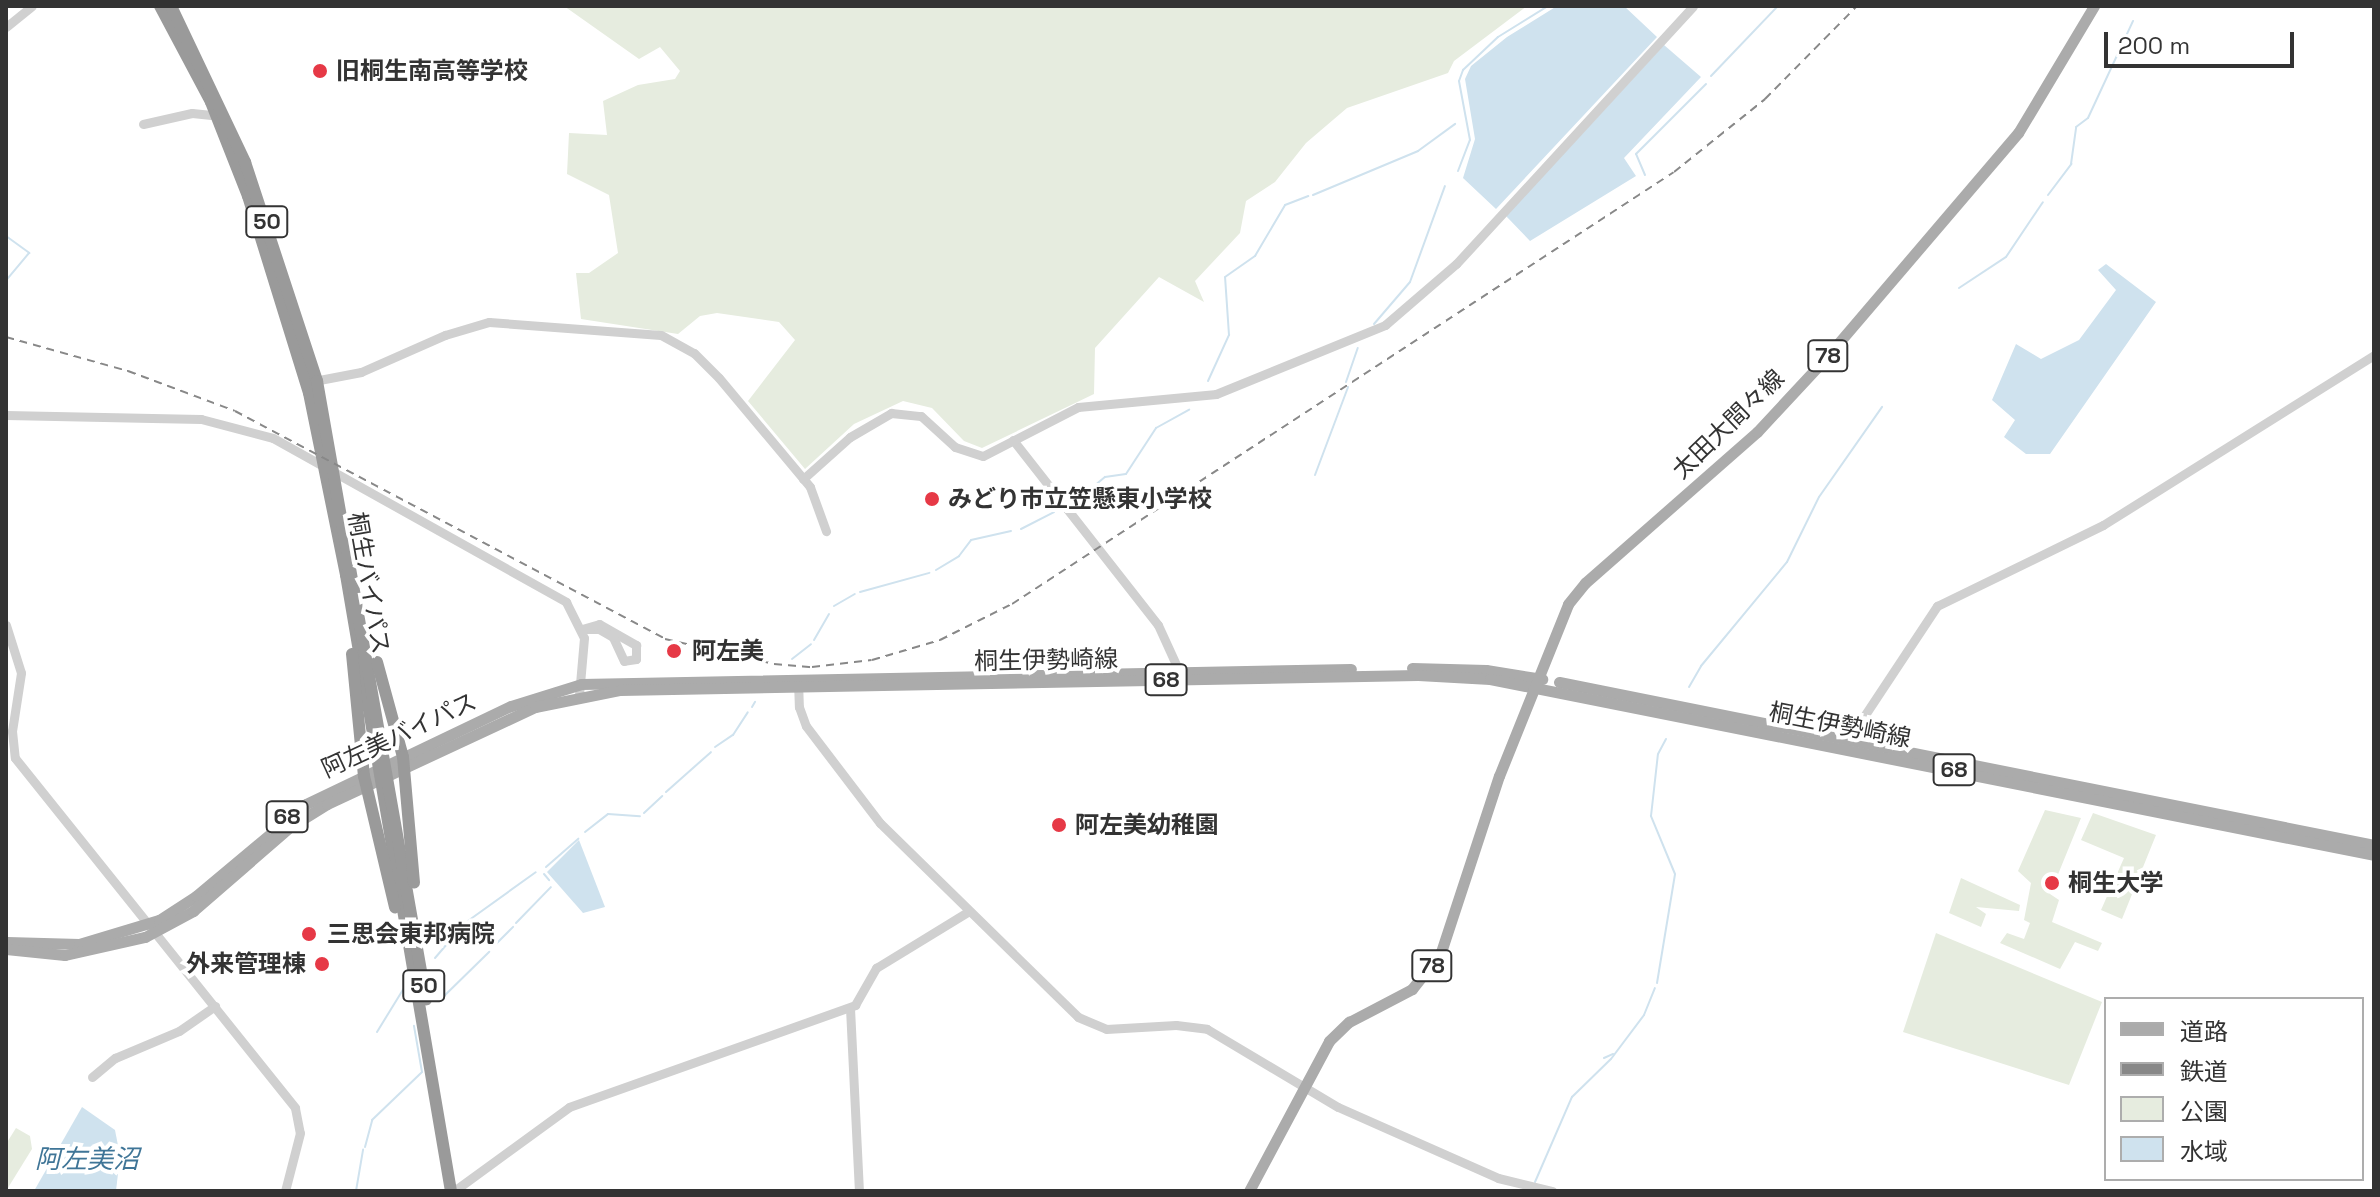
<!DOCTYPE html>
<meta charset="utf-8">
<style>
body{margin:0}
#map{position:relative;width:2380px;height:1197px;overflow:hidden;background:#fff;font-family:"Space Grotesk","Noto Sans JP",sans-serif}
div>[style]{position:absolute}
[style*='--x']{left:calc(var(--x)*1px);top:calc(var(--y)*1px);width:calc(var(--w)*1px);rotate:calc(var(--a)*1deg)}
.green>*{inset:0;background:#e6ecdf}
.water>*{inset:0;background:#cfe2ee}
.stream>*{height:2px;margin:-1px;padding:0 1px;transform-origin:1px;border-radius:1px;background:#cfe2ee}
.minor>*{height:9px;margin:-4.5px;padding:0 4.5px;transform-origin:4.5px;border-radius:4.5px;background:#d0d0d0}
.major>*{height:11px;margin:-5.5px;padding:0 5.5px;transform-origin:5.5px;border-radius:5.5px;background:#ababab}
.highway>*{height:12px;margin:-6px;padding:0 6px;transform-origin:6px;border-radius:6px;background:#9a9a9a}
.rail>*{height:2px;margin-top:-1px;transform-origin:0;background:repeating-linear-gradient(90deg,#888 0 8px,transparent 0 14px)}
.dots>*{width:22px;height:22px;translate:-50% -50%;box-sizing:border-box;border:4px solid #fff;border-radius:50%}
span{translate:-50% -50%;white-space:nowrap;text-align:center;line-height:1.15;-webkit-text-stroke:8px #fff;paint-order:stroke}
.shield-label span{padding:2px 6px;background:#fff;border:2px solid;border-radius:6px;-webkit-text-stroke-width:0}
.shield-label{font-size:22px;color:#333;font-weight:700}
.poi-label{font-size:24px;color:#333;font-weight:700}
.left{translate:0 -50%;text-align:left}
.right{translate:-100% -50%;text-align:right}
.street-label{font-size:24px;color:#333}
.water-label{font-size:26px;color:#3f7597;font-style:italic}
.frame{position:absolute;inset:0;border:8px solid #333;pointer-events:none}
.legend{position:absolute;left:2104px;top:997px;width:260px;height:184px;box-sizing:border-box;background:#fff;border:2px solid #adadad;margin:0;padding:10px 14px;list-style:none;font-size:24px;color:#333}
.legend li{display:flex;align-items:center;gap:16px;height:40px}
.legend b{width:40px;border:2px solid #adadad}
.scale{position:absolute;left:2104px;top:32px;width:190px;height:36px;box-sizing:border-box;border:4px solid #333;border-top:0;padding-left:10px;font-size:24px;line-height:28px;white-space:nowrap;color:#333;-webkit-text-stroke:6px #fff;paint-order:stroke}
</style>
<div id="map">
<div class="green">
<div style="clip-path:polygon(564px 6px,1527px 6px,1454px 61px,1448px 73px,1347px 108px,1306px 143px,1275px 182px,1246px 201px,1240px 233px,1195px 281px,1204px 302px,1159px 277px,1095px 348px,1094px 394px,982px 448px,964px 441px,932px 408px,903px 401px,854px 424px,805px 469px,748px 401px,795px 340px,779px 322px,717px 313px,700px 316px,678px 334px,581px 319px,576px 273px,589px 273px,618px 253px,609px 195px,567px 174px,569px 133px,607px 135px,603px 101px,638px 85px,675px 79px,680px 71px,660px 47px,639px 59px)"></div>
<div style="clip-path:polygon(2045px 810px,2081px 818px,2050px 894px,2059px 900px,2052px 922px,2102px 943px,2098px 951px,2075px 942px,2060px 969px,2000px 943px,2007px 933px,2024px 939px,2030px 923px,2024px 920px,2031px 883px,2018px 871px)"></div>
<div style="clip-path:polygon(2093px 813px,2156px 835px,2122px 919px,2101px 910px,2124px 858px,2081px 840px)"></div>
<div style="clip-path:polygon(1961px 878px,2020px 905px,2019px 911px,1976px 907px,1986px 914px,1981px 927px,1949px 913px)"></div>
<div style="clip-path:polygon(1936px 933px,2102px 1002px,2069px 1085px,1903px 1032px)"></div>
<div style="clip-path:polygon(16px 1128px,30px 1136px,32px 1149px,6px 1191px,6px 1144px)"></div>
</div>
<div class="water">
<div style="clip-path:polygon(1557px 6px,1624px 6px,1657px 37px,1496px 209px,1463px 178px,1475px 139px,1465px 79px,1471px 66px,1507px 37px)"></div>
<div style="clip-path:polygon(1664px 45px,1701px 77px,1624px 158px,1636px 176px,1530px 241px,1506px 216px)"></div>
<div style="clip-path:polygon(2106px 264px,2156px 302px,2050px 454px,2026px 454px,2004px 437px,2015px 420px,1992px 400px,2016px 344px,2041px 359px,2079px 340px,2116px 290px,2098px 270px)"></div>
<div style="clip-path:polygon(579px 840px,605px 907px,583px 913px,547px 872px)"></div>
<div style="clip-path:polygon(82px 1107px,115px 1130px,120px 1156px,116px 1191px,34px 1191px)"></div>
</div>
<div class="stream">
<div style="--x:1711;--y:76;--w:97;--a:-46.3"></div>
<div style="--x:1458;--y:171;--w:33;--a:-69"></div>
<div style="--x:1470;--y:140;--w:60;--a:-100.6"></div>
<div style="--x:1459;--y:81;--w:12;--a:-70"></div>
<div style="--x:1463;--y:70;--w:48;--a:-43.3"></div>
<div style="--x:1498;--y:37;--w:59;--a:-31.8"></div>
<div style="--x:1645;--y:175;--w:23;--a:-113"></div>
<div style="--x:1636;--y:154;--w:99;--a:-45"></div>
<div style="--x:1313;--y:195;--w:114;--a:-22.7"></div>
<div style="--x:1418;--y:151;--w:46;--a:-36.1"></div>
<div style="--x:2048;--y:195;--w:39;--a:-53"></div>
<div style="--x:2071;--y:164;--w:37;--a:-82"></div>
<div style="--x:2076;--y:127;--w:15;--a:-37"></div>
<div style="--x:2088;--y:118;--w:107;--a:-65.1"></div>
<div style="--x:6;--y:236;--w:29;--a:36"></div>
<div style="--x:29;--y:253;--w:34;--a:130"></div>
<div style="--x:1959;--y:288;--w:56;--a:-33.4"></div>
<div style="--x:2006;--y:257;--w:66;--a:-56.1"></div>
<div style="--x:1374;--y:324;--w:55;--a:-49.4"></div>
<div style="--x:1410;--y:282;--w:102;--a:-70"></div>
<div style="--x:1208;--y:381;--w:51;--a:-65.5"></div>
<div style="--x:1229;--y:335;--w:58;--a:-93.9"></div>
<div style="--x:1225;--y:277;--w:37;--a:-35"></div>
<div style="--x:1255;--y:256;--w:59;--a:-59.5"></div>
<div style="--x:1285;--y:205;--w:25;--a:-21"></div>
<div style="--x:1346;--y:382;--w:36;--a:-71"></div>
<div style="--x:1315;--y:475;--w:94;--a:-69.4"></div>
<div style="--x:1075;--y:502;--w:39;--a:-40"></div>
<div style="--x:1105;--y:477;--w:21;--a:-8"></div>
<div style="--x:1126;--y:474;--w:55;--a:-56.9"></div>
<div style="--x:1156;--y:428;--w:38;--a:-29"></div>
<div style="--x:1021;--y:529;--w:37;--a:-27"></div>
<div style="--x:936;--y:570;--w:27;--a:-31"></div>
<div style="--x:959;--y:556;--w:20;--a:-53"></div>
<div style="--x:971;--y:540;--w:41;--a:-12.7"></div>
<div style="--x:860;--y:592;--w:72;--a:-15.4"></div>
<div style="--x:834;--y:606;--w:24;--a:-30"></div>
<div style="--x:814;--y:640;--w:30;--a:-60"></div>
<div style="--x:792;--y:659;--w:24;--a:-38"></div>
<div style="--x:1689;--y:687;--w:24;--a:-60"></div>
<div style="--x:1701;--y:666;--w:135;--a:-50.4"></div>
<div style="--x:1787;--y:562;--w:72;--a:-63.8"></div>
<div style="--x:1819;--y:497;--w:110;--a:-55"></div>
<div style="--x:752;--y:707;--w:6;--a:-59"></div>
<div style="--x:715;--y:747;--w:22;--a:-34"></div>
<div style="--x:733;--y:735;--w:27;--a:-57"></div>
<div style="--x:666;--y:792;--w:60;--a:-41.6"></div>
<div style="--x:644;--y:813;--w:25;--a:-43"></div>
<div style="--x:585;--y:832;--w:29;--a:-38"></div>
<div style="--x:608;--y:814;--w:32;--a:4"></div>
<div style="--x:546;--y:867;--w:43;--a:-41.2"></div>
<div style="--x:544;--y:874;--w:8;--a:50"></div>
<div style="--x:516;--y:923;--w:50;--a:-45.8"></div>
<div style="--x:494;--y:946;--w:27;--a:-45"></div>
<div style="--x:435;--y:958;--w:46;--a:-49.4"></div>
<div style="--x:465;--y:923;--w:87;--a:-35.7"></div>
<div style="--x:1657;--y:983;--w:110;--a:-80.6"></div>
<div style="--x:1675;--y:874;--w:63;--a:-112.5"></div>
<div style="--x:1651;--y:816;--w:62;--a:-83.6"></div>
<div style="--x:1658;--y:754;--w:17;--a:-62"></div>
<div style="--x:440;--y:1000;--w:69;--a:-44.4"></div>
<div style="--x:377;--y:1032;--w:57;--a:-58.5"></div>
<div style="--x:1604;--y:1058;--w:10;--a:-24"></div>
<div style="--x:365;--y:1147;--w:28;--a:-75"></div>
<div style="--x:372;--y:1120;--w:69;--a:-43.8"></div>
<div style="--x:422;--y:1072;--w:47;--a:-99.9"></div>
<div style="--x:1535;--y:1182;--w:93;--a:-66.5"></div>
<div style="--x:1572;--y:1097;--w:54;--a:-44.3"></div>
<div style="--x:1611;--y:1059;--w:55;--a:-53.1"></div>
<div style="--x:1644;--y:1015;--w:29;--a:-68"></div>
<div style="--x:356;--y:1191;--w:42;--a:-80.3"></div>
</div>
<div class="minor">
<div style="--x:6;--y:27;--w:33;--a:-39"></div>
<div style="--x:143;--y:124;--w:50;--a:-12.7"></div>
<div style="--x:192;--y:113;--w:29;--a:6"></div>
<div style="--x:314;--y:381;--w:48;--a:-10.8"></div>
<div style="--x:361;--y:372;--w:92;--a:-23.8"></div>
<div style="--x:445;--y:335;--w:46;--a:-16.5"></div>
<div style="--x:489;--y:322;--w:172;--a:4.3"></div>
<div style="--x:661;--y:335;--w:38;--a:29"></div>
<div style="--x:694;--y:353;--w:35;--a:45"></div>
<div style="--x:719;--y:378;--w:142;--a:50.1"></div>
<div style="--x:810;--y:487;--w:47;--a:70"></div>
<div style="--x:6;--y:415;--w:195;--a:1.2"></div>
<div style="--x:201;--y:419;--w:74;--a:14.8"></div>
<div style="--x:273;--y:438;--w:336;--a:29.2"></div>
<div style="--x:566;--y:602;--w:40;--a:63.4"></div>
<div style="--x:584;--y:638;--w:57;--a:95"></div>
<div style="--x:1013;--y:440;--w:235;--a:51.9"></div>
<div style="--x:1158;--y:625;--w:51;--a:65.5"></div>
<div style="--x:803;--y:479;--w:63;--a:-41.8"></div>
<div style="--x:850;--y:437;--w:48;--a:-30.3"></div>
<div style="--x:891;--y:413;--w:30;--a:6"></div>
<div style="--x:921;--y:416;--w:46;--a:42.4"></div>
<div style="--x:955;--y:447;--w:29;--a:18"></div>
<div style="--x:983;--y:456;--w:107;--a:-27.3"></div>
<div style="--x:1078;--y:407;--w:139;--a:-5.4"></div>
<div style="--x:1216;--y:394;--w:183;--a:-22.2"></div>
<div style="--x:1385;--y:325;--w:94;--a:-40.7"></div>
<div style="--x:1456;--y:264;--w:350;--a:-47.4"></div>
<div style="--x:599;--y:624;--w:43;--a:29.6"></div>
<div style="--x:636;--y:645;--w:14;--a:90"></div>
<div style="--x:636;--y:659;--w:12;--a:171"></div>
<div style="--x:624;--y:661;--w:26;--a:-115"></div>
<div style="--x:613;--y:637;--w:16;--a:-150"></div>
<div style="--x:599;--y:629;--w:17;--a:180"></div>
<div style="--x:582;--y:629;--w:18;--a:-16"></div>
<div style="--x:6;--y:625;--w:50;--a:72.6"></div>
<div style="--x:21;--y:673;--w:59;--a:98.8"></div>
<div style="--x:12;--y:731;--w:27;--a:84"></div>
<div style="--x:15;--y:758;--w:448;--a:51.3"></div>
<div style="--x:295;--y:1108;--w:25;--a:79"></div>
<div style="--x:300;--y:1133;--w:60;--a:104.5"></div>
<div style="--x:798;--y:681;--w:26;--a:88"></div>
<div style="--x:799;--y:707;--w:20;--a:70"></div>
<div style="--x:806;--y:726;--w:122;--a:52.7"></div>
<div style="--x:880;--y:823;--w:277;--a:44.4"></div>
<div style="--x:1078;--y:1017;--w:30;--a:23"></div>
<div style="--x:1106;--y:1029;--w:70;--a:-3.3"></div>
<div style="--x:1176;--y:1025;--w:31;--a:7"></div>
<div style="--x:1207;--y:1029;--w:152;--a:30.8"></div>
<div style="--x:1338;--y:1107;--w:175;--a:23.9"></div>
<div style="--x:1498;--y:1178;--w:56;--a:13.5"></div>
<div style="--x:1845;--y:745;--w:167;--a:-56.5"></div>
<div style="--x:1937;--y:606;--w:185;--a:-26"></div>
<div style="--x:2103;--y:525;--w:320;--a:-32.1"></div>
<div style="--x:850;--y:1008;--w:183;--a:87.2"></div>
<div style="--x:92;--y:1077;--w:30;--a:-40"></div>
<div style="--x:115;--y:1058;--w:69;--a:-22.9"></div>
<div style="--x:179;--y:1031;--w:44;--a:-34.8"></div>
<div style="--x:454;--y:1191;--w:142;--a:-36.1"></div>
<div style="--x:569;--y:1107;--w:304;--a:-19.6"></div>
<div style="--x:855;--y:1005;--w:43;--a:-60.4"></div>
<div style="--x:876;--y:968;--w:109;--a:-31.5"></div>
</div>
<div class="major">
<div style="--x:1412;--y:668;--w:74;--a:1.5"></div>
<div style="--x:1486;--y:670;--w:57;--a:9.1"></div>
<div style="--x:1559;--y:682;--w:831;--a:11.31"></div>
<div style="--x:7;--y:942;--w:72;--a:1.6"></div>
<div style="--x:79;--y:944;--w:84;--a:-16.7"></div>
<div style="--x:159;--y:920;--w:44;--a:-33"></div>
<div style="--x:196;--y:896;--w:143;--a:-39.9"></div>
<div style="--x:306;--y:804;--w:227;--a:-25.6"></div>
<div style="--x:511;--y:706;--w:73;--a:-17.4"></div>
<div style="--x:581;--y:684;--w:770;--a:-1.12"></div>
<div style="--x:6;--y:949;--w:59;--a:5.8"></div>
<div style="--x:65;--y:955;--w:82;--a:-12.7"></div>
<div style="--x:145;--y:937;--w:55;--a:-28.4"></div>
<div style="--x:193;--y:911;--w:128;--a:-40.9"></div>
<div style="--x:290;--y:827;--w:44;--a:-31.9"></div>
<div style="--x:327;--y:804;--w:230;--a:-25"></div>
<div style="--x:535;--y:707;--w:87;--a:-11.3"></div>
<div style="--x:620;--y:690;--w:798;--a:-1.08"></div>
<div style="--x:1418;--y:675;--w:72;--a:3.2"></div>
<div style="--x:1490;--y:679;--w:901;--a:11.26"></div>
<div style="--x:1249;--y:1191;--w:170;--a:-61.9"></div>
<div style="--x:1329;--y:1041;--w:28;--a:-44"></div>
<div style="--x:1349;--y:1022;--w:71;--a:-27.6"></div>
<div style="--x:1412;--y:989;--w:47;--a:-51.9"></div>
<div style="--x:1441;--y:952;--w:185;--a:-71.8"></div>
<div style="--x:1499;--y:776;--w:185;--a:-68.1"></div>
<div style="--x:1568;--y:604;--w:27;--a:-51"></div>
<div style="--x:1585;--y:583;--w:229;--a:-41.3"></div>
<div style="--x:1757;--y:432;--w:98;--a:-47.1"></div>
<div style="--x:1824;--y:360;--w:299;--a:-49.5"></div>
<div style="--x:2018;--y:133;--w:148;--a:-59.1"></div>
</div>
<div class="highway">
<div style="--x:160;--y:6;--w:109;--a:62"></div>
<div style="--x:211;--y:102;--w:101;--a:68.5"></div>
<div style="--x:248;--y:196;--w:206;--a:72.8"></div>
<div style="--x:309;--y:393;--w:186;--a:78.5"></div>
<div style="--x:346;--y:575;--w:625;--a:80.33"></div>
<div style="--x:171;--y:6;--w:173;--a:64.6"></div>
<div style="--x:245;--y:162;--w:231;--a:71.8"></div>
<div style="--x:317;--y:381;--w:628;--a:80"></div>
<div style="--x:352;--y:654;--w:123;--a:84.4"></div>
<div style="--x:364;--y:776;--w:135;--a:76.7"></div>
<div style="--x:377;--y:662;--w:98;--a:74.7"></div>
<div style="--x:403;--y:757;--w:126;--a:85"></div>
</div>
<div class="rail">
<div style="--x:6;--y:337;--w:127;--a:15.6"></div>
<div style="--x:128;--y:371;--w:114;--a:20.5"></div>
<div style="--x:235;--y:411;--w:487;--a:27.9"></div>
<div style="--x:665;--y:639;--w:112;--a:12.9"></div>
<div style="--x:774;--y:664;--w:38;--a:5"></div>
<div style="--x:812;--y:667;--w:60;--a:-6.7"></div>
<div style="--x:872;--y:660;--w:71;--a:-16.4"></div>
<div style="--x:940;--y:640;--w:80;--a:-26.6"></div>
<div style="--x:1012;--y:604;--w:790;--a:-33.13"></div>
<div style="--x:1674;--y:172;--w:117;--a:-38.7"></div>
<div style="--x:1765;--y:99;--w:131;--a:-45.3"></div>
</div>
<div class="dots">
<div style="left:320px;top:71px;background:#e63946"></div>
<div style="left:932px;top:499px;background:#e63946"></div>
<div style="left:674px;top:651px;background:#e63946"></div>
<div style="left:1059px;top:825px;background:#e63946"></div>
<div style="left:2052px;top:883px;background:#e63946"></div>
<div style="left:309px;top:934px;background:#e63946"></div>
<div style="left:322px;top:964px;background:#e63946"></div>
</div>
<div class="shield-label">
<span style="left:267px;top:222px">50</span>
<span style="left:1828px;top:356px">78</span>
<span style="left:1166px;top:680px">68</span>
<span style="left:1954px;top:770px">68</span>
<span style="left:287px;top:817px">68</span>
<span style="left:1432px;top:966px">78</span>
<span style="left:424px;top:986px">50</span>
</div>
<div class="poi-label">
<span class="left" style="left:336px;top:71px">旧桐生南高等学校</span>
<span class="left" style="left:948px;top:499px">みどり市立笠懸東小学校</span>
<span class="left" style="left:692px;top:651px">阿左美</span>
<span class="left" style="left:1075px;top:825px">阿左美幼稚園</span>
<span class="left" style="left:2068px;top:883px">桐生大学</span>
<span class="left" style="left:327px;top:934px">三思会東邦病院</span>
<span class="right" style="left:306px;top:964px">外来管理棟</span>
</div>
<div class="street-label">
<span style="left:1728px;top:424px;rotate:-44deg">太田大間々線</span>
<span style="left:369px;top:583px;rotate:80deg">桐生バイパス</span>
<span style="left:1046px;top:660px;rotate:-1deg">桐生伊勢崎線</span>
<span style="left:1840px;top:725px;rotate:11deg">桐生伊勢崎線</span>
<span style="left:399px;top:735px;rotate:-25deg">阿左美バイパス</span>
</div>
<div class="water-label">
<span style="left:87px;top:1160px">阿左美沼</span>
</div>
<div class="frame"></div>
<ul class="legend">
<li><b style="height:10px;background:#ababab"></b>道路</li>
<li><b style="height:10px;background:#888"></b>鉄道</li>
<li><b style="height:22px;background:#e6ecdf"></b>公園</li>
<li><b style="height:22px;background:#cfe2ee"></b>水域</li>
</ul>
<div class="scale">200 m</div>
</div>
